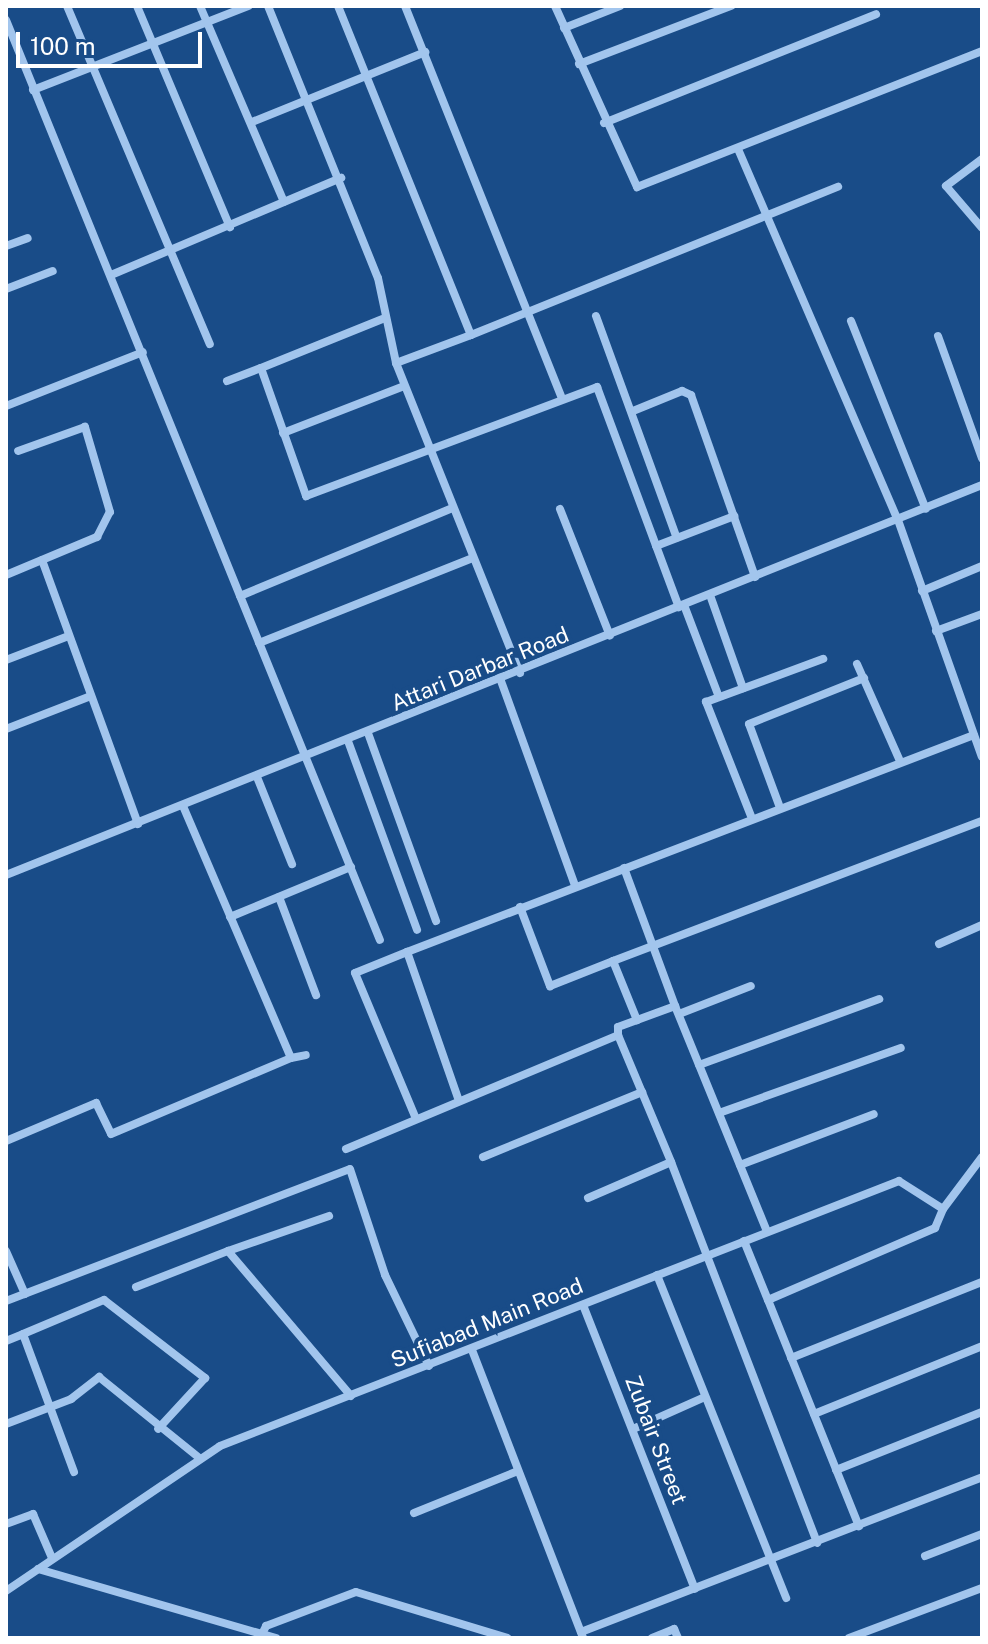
<!DOCTYPE html>
<style>
body{margin:0}
#map{position:relative;width:988px;height:1644px;overflow:hidden;background:#194c88;font-family:"Public Sans",sans-serif}
div>[style]{position:absolute}
[style*='--x']{left:calc(var(--x)*1px);top:calc(var(--y)*1px);width:calc(var(--w)*1px);rotate:calc(var(--a)*1deg)}
.minor>*{height:8px;margin:-4px;padding:0 4px;transform-origin:4px;border-radius:4px;background:#a2c5ed}
span{translate:-50% -50%;white-space:nowrap;text-align:center;line-height:1.15;-webkit-text-stroke:8px #194c88;paint-order:stroke}
.street-label{font-size:22px;color:#fff}
.frame{position:absolute;inset:0;border:8px solid #fff;pointer-events:none}
.scale{position:absolute;left:16px;top:32px;width:186px;height:36px;box-sizing:border-box;border:4px solid #fff;border-top:0;padding-left:10px;font-size:24px;line-height:28px;white-space:nowrap;color:#fff;-webkit-text-stroke:6px #194c88;paint-order:stroke}
</style>
<div id="map">
<div class="minor">
<div style="--x:67;--y:6;--w:367;--a:67.1"></div>
<div style="--x:137;--y:6;--w:240;--a:67.2"></div>
<div style="--x:200;--y:6;--w:213;--a:66.8"></div>
<div style="--x:268;--y:6;--w:293;--a:68"></div>
<div style="--x:378;--y:278;--w:87;--a:78"></div>
<div style="--x:396;--y:363;--w:334;--a:68.2"></div>
<div style="--x:338;--y:6;--w:355;--a:68"></div>
<div style="--x:471;--y:335;--w:80;--a:159.5"></div>
<div style="--x:405;--y:6;--w:422;--a:68.2"></div>
<div style="--x:555;--y:6;--w:199;--a:65.6"></div>
<div style="--x:637;--y:187;--w:371;--a:-21.5"></div>
<div style="--x:6;--y:20;--w:993;--a:67.88"></div>
<div style="--x:564;--y:28;--w:60;--a:-21.4"></div>
<div style="--x:579;--y:64;--w:163;--a:-20.9"></div>
<div style="--x:33;--y:90;--w:231;--a:-21.3"></div>
<div style="--x:252;--y:122;--w:187;--a:-22"></div>
<div style="--x:604;--y:123;--w:293;--a:-21.8"></div>
<div style="--x:738;--y:149;--w:404;--a:66.7"></div>
<div style="--x:898;--y:520;--w:251;--a:70.5"></div>
<div style="--x:982;--y:159;--w:45;--a:143.1"></div>
<div style="--x:946;--y:186;--w:55;--a:49.4"></div>
<div style="--x:6;--y:246;--w:23;--a:-20"></div>
<div style="--x:111;--y:275;--w:250;--a:-22.9"></div>
<div style="--x:6;--y:289;--w:50;--a:-21"></div>
<div style="--x:596;--y:316;--w:236;--a:70"></div>
<div style="--x:851;--y:321;--w:202;--a:68.3"></div>
<div style="--x:471;--y:335;--w:396;--a:-22"></div>
<div style="--x:938;--y:336;--w:130;--a:70.2"></div>
<div style="--x:261;--y:368;--w:131;--a:-22"></div>
<div style="--x:227;--y:381;--w:36;--a:-21"></div>
<div style="--x:261;--y:368;--w:136;--a:70.6"></div>
<div style="--x:306;--y:496;--w:311;--a:-20.5"></div>
<div style="--x:597;--y:387;--w:235;--a:69.6"></div>
<div style="--x:6;--y:406;--w:147;--a:-21.5"></div>
<div style="--x:633;--y:411;--w:53;--a:-22.2"></div>
<div style="--x:682;--y:391;--w:10;--a:24"></div>
<div style="--x:691;--y:395;--w:193;--a:70.6"></div>
<div style="--x:283;--y:433;--w:130;--a:-21.2"></div>
<div style="--x:560;--y:509;--w:136;--a:68.5"></div>
<div style="--x:656;--y:546;--w:84;--a:-21"></div>
<div style="--x:42;--y:560;--w:281;--a:70"></div>
<div style="--x:6;--y:575;--w:99;--a:-22.7"></div>
<div style="--x:97;--y:537;--w:28;--a:-63"></div>
<div style="--x:110;--y:512;--w:89;--a:-106.4"></div>
<div style="--x:85;--y:427;--w:71;--a:160.3"></div>
<div style="--x:922;--y:591;--w:65;--a:-22.6"></div>
<div style="--x:710;--y:595;--w:99;--a:70.5"></div>
<div style="--x:240;--y:596;--w:230;--a:-22.5"></div>
<div style="--x:684;--y:605;--w:98;--a:69.2"></div>
<div style="--x:936;--y:631;--w:49;--a:-20.3"></div>
<div style="--x:259;--y:643;--w:230;--a:-21.7"></div>
<div style="--x:6;--y:660;--w:67;--a:-20.9"></div>
<div style="--x:857;--y:664;--w:104;--a:66.1"></div>
<div style="--x:501;--y:681;--w:217;--a:70.1"></div>
<div style="--x:6;--y:729;--w:91;--a:-21.2"></div>
<div style="--x:368;--y:733;--w:200;--a:70.1"></div>
<div style="--x:348;--y:741;--w:201;--a:69.9"></div>
<div style="--x:257;--y:777;--w:94;--a:68.1"></div>
<div style="--x:779;--y:805;--w:86;--a:-110.3"></div>
<div style="--x:749;--y:724;--w:124;--a:-21.8"></div>
<div style="--x:183;--y:806;--w:274;--a:66.8"></div>
<div style="--x:291;--y:1058;--w:15;--a:-11"></div>
<div style="--x:751;--y:816;--w:123;--a:-111.5"></div>
<div style="--x:706;--y:702;--w:125;--a:-20.2"></div>
<div style="--x:624;--y:868;--w:147;--a:69.7"></div>
<div style="--x:6;--y:875;--w:1051;--a:-21.78"></div>
<div style="--x:279;--y:897;--w:105;--a:69.3"></div>
<div style="--x:520;--y:907;--w:85;--a:69.2"></div>
<div style="--x:550;--y:986;--w:68;--a:-21.6"></div>
<div style="--x:613;--y:961;--w:64;--a:67.9"></div>
<div style="--x:230;--y:917;--w:131;--a:-22.5"></div>
<div style="--x:939;--y:944;--w:47;--a:-23.8"></div>
<div style="--x:407;--y:952;--w:56;--a:158"></div>
<div style="--x:355;--y:973;--w:158;--a:67.3"></div>
<div style="--x:613;--y:961;--w:395;--a:-20.8"></div>
<div style="--x:679;--y:1014;--w:77;--a:-21.3"></div>
<div style="--x:618;--y:1035;--w:8;--a:-90"></div>
<div style="--x:618;--y:1027;--w:61;--a:-20.2"></div>
<div style="--x:675;--y:1006;--w:244;--a:67.8"></div>
<div style="--x:699;--y:1065;--w:192;--a:-20.1"></div>
<div style="--x:459;--y:1101;--w:158;--a:-109.2"></div>
<div style="--x:407;--y:952;--w:607;--a:-20.94"></div>
<div style="--x:719;--y:1113;--w:193;--a:-19.7"></div>
<div style="--x:6;--y:1141;--w:98;--a:-22.9"></div>
<div style="--x:96;--y:1103;--w:34;--a:64"></div>
<div style="--x:111;--y:1134;--w:195;--a:-22.9"></div>
<div style="--x:346;--y:1149;--w:295;--a:-22.7"></div>
<div style="--x:618;--y:1035;--w:138;--a:67.3"></div>
<div style="--x:483;--y:1157;--w:172;--a:-22.2"></div>
<div style="--x:740;--y:1165;--w:143;--a:-20.8"></div>
<div style="--x:588;--y:1198;--w:90;--a:-23.4"></div>
<div style="--x:671;--y:1162;--w:408;--a:69"></div>
<div style="--x:744;--y:1241;--w:64;--a:67.9"></div>
<div style="--x:768;--y:1300;--w:182;--a:-23.3"></div>
<div style="--x:935;--y:1228;--w:21;--a:-67"></div>
<div style="--x:6;--y:1251;--w:47;--a:66.2"></div>
<div style="--x:228;--y:1251;--w:107;--a:-19.1"></div>
<div style="--x:657;--y:1275;--w:348;--a:68.2"></div>
<div style="--x:136;--y:1287;--w:99;--a:-21.4"></div>
<div style="--x:228;--y:1251;--w:190;--a:49.7"></div>
<div style="--x:768;--y:1300;--w:244;--a:68.1"></div>
<div style="--x:6;--y:1301;--w:368;--a:-21"></div>
<div style="--x:350;--y:1169;--w:112;--a:71.7"></div>
<div style="--x:385;--y:1275;--w:101;--a:64.2"></div>
<div style="--x:583;--y:1305;--w:305;--a:68.5"></div>
<div style="--x:6;--y:1341;--w:18;--a:-22"></div>
<div style="--x:472;--y:1350;--w:309;--a:68.9"></div>
<div style="--x:791;--y:1358;--w:206;--a:-21.7"></div>
<div style="--x:814;--y:1414;--w:181;--a:-22"></div>
<div style="--x:6;--y:1424;--w:70;--a:-21"></div>
<div style="--x:71;--y:1399;--w:36;--a:-38"></div>
<div style="--x:99;--y:1377;--w:127;--a:38.9"></div>
<div style="--x:633;--y:1429;--w:79;--a:-24"></div>
<div style="--x:836;--y:1470;--w:157;--a:-21.7"></div>
<div style="--x:74;--y:1472;--w:147;--a:-110.3"></div>
<div style="--x:23;--y:1334;--w:88;--a:-22.8"></div>
<div style="--x:104;--y:1300;--w:128;--a:37.7"></div>
<div style="--x:205;--y:1378;--w:69;--a:132.7"></div>
<div style="--x:414;--y:1513;--w:112;--a:-22"></div>
<div style="--x:6;--y:1524;--w:29;--a:-20"></div>
<div style="--x:33;--y:1514;--w:48;--a:66.6"></div>
<div style="--x:925;--y:1556;--w:61;--a:-21.1"></div>
<div style="--x:38;--y:1569;--w:248;--a:16.2"></div>
<div style="--x:6;--y:1591;--w:258;--a:-34.1"></div>
<div style="--x:220;--y:1446;--w:729;--a:-21.32"></div>
<div style="--x:899;--y:1181;--w:52;--a:32.5"></div>
<div style="--x:943;--y:1209;--w:65;--a:-53.1"></div>
<div style="--x:581;--y:1632;--w:430;--a:-21.1"></div>
<div style="--x:262;--y:1634;--w:9;--a:-63"></div>
<div style="--x:266;--y:1626;--w:96;--a:-20.7"></div>
<div style="--x:356;--y:1592;--w:158;--a:16.9"></div>
<div style="--x:652;--y:1638;--w:24;--a:-22"></div>
<div style="--x:674;--y:1629;--w:10;--a:66"></div>
<div style="--x:849;--y:1638;--w:142;--a:-20.6"></div>
</div>
<div class="street-label">
<span style="left:480px;top:669px;rotate:-22deg">Attari Darbar Road</span>
<span style="left:487px;top:1323px;rotate:-22deg">Sufiabad Main Road</span>
<span style="left:656px;top:1440px;rotate:69deg">Zubair Street</span>
</div>
<div class="frame"></div>
<div class="scale">100 m</div>
</div>
